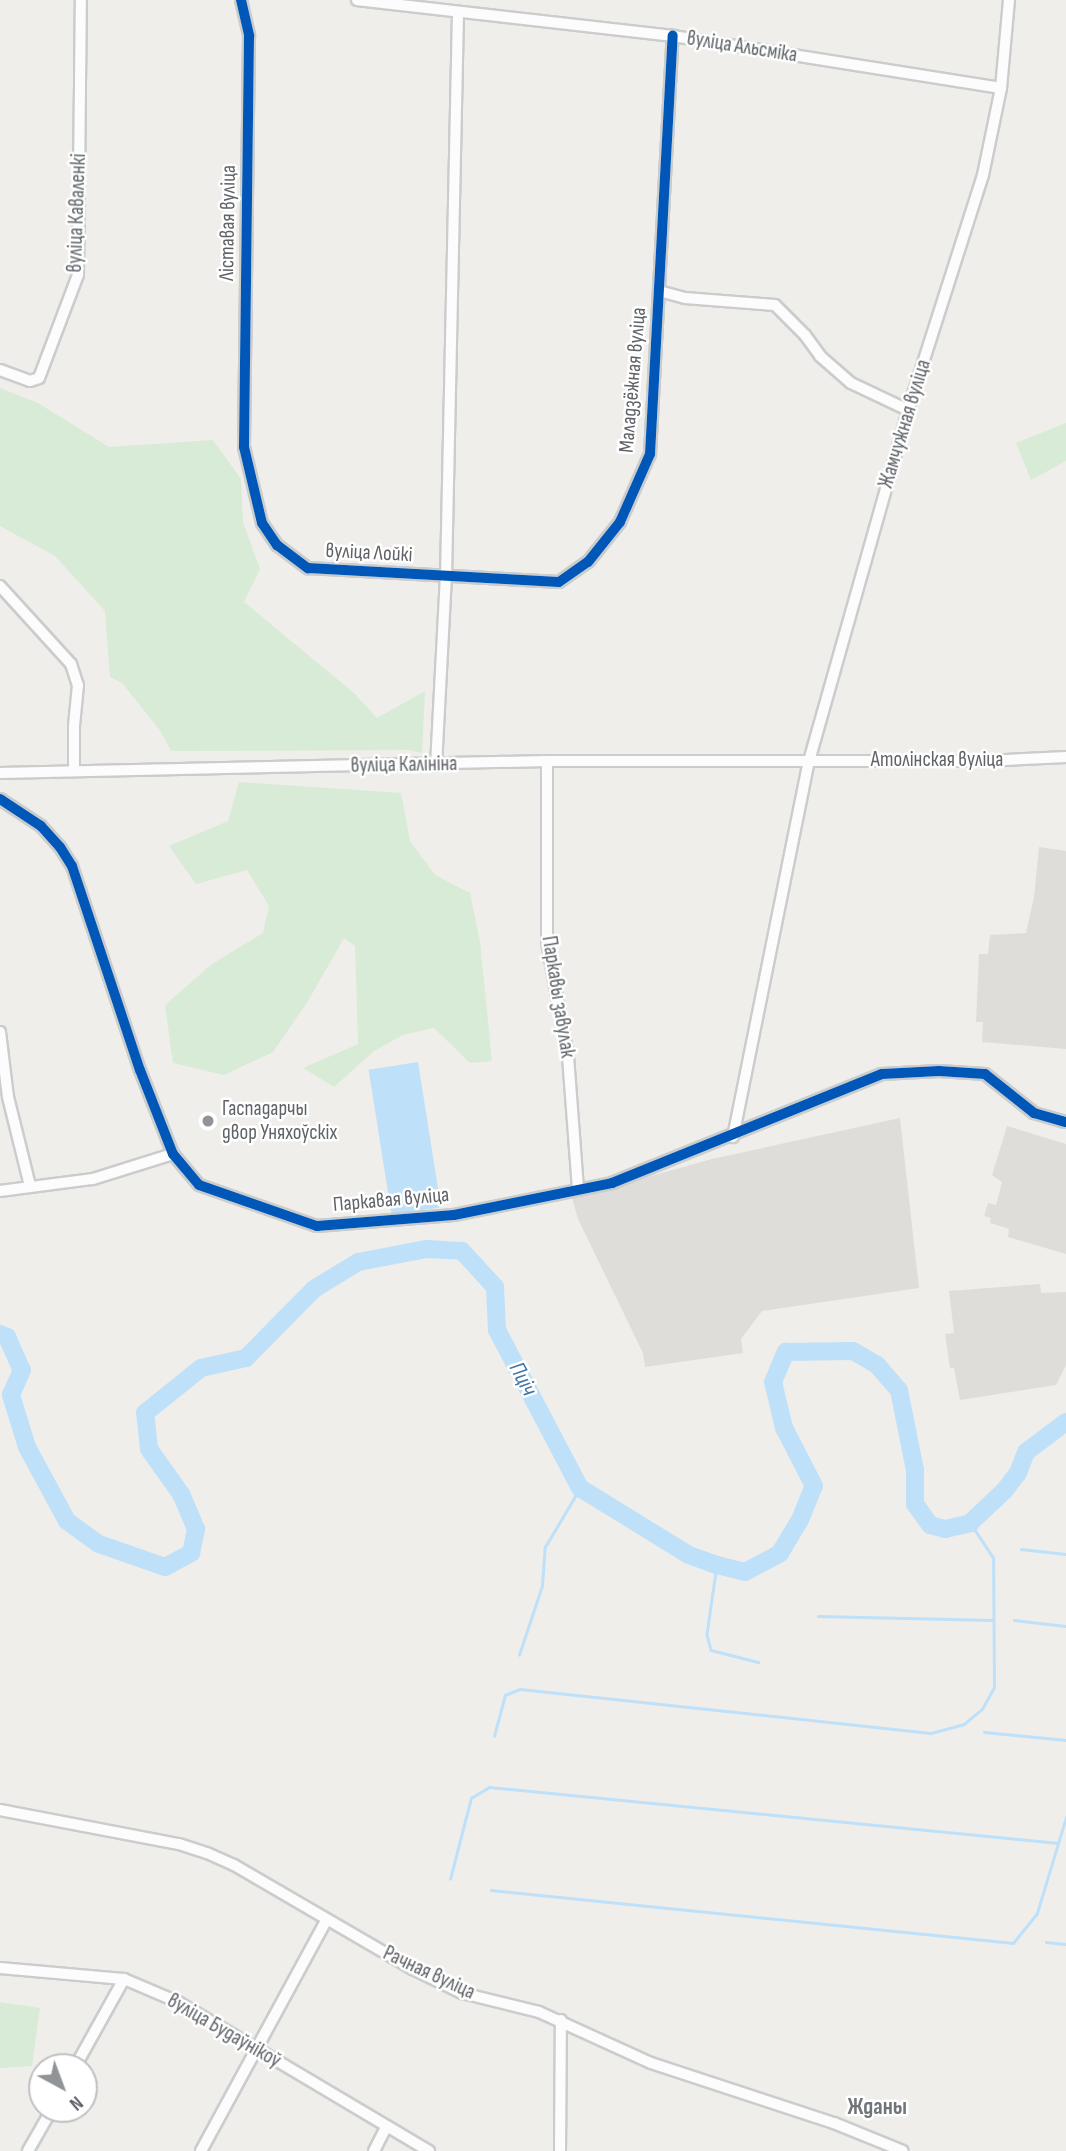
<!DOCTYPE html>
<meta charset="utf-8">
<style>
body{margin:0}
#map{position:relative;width:1066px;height:2151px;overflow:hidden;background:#efeeea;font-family:"Sofia Sans Condensed",sans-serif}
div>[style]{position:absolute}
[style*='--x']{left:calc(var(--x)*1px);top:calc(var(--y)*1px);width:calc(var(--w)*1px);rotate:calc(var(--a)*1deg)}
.industrial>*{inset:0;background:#dfddda}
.green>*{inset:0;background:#d8ebd6}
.water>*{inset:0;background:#bfe0f9;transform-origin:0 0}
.stream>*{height:2.5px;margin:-1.25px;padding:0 1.25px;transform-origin:1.25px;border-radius:1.25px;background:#bfe0f9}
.river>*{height:18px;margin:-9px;padding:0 9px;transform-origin:9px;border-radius:9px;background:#bfe0f9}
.roads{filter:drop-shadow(2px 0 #cbcccc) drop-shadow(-2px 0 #cbcccc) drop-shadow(0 2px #cbcccc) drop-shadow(0 -2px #cbcccc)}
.minor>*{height:10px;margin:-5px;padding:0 5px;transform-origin:5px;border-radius:5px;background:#fdfcfc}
.cycleway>*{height:10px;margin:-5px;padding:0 5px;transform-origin:5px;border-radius:5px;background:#0057b8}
.dots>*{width:19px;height:19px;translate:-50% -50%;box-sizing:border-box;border:4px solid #fff;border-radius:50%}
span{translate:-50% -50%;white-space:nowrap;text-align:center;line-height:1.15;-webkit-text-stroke:5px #fff;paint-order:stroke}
.street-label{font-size:21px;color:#5f6368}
.poi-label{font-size:21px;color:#5f6368}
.left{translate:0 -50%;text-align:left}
.water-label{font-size:23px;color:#4174aa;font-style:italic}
.neighbourhood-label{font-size:23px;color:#70757a;font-weight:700}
.north{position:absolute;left:28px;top:2053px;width:70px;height:70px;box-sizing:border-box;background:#fff;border:2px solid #bfc1c3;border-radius:50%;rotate:139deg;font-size:19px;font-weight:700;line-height:28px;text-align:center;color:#5f6368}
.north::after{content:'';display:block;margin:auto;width:24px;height:32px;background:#919496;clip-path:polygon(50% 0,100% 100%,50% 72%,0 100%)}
</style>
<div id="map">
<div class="industrial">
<div style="clip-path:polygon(1039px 847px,1066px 851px,1066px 1049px,982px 1042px,983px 1022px,976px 1022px,979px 954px,988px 954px,990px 935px,1026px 933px,1034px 897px)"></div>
<div style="clip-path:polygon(900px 1118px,919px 1288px,762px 1311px,741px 1339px,743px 1353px,645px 1367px,643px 1353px,578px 1219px,572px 1198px,712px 1159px)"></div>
<div style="clip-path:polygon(1007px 1126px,1066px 1144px,1066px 1254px,1008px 1237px,1009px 1229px,990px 1223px,991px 1218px,984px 1216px,988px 1203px,996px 1205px,1002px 1182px,992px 1175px)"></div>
<div style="clip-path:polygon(1040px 1284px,1041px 1293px,1066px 1292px,1066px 1365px,1056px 1385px,960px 1400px,954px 1368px,950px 1368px,945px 1334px,954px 1333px,949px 1291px)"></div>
</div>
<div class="green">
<div style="clip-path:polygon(0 388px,38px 403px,109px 447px,213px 440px,241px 479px,243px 522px,260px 569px,244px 602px,355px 694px,377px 718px,425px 691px,422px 753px,408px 750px,171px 751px,159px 729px,122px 683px,110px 677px,105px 611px,55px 556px,0 526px)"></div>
<div style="clip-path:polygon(1066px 423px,1066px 461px,1031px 480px,1016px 443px)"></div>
<div style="clip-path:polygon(239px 782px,401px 793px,410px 841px,435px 875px,470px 893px,480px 942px,492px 1061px,470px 1063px,434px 1028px,403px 1035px,374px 1051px,334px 1087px,303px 1068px,358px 1044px,355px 946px,344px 938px,308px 1001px,273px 1052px,224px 1075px,173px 1063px,165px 1005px,212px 964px,263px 933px,269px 906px,247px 870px,196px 884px,169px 846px,228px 821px)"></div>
<div style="clip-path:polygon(0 2002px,40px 2008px,32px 2066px,0 2068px)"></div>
</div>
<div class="water">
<div style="left:418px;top:1062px;width:147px;height:50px;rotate:81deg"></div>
</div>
<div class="stream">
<div style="--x:1021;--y:1549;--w:45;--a:6.3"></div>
<div style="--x:717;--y:1565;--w:70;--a:98.2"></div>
<div style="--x:707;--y:1634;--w:16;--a:76"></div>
<div style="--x:711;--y:1650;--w:49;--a:14.3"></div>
<div style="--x:818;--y:1616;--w:175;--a:1.3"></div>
<div style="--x:1014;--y:1620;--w:52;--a:6.6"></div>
<div style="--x:519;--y:1655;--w:73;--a:-71.6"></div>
<div style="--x:542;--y:1586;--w:39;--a:-86"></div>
<div style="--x:545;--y:1547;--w:69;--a:-59.3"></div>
<div style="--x:984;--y:1732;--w:82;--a:5.6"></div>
<div style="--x:494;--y:1736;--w:42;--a:-75"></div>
<div style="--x:505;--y:1695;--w:16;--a:-22"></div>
<div style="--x:520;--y:1689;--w:413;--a:6.1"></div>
<div style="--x:931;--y:1733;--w:34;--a:-15"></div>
<div style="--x:964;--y:1724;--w:23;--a:-40"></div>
<div style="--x:982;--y:1709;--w:25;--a:-61"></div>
<div style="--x:994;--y:1687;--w:129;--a:-90.4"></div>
<div style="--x:993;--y:1558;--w:42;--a:-123.3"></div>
<div style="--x:450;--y:1879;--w:84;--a:-75.5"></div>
<div style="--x:471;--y:1798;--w:21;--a:-31"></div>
<div style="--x:489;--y:1787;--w:572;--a:5.62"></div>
<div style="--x:491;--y:1890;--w:525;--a:5.8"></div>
<div style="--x:1013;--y:1943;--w:38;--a:-51"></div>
<div style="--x:1037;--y:1913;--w:100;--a:-73.2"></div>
<div style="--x:1046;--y:1942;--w:20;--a:6"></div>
</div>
<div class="river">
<div style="--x:0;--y:1334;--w:8;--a:23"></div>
<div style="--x:7;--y:1337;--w:36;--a:66"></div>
<div style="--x:22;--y:1370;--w:27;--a:114"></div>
<div style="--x:11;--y:1395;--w:54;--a:72.9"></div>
<div style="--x:27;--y:1447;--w:84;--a:61.6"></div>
<div style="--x:67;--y:1521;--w:39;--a:36"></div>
<div style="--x:99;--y:1544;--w:70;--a:19.2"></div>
<div style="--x:165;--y:1567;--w:30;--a:-28"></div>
<div style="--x:191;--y:1553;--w:25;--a:-78"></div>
<div style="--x:196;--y:1529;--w:38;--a:-113"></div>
<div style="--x:181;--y:1494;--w:55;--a:-125.4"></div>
<div style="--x:149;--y:1449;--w:36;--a:-96"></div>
<div style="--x:145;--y:1413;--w:72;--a:-38.8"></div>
<div style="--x:201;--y:1368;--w:46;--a:-12.5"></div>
<div style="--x:246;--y:1358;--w:97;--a:-45.4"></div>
<div style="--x:314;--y:1289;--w:52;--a:-31.5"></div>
<div style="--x:358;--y:1262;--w:69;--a:-10.8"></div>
<div style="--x:426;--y:1249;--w:36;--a:3"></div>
<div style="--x:462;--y:1251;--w:49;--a:47.5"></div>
<div style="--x:495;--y:1287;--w:43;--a:87.3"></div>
<div style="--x:497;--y:1330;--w:178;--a:62.3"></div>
<div style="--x:580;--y:1488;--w:128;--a:31.6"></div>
<div style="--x:689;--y:1555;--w:30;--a:20"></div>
<div style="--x:717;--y:1565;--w:29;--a:14"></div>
<div style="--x:745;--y:1572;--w:40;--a:-28"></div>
<div style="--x:780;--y:1553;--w:39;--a:-59"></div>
<div style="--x:800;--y:1520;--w:37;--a:-68"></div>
<div style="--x:814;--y:1486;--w:65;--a:-117.3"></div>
<div style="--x:784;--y:1428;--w:47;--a:-103.4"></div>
<div style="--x:773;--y:1382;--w:33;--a:-67"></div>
<div style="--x:786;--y:1352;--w:67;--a:-0.9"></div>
<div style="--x:853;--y:1351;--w:28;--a:30"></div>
<div style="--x:877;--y:1365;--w:33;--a:49"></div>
<div style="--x:899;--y:1390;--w:82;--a:78.7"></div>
<div style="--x:915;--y:1470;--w:34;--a:90"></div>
<div style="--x:915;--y:1504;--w:26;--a:54"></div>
<div style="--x:930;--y:1525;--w:16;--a:15"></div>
<div style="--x:945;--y:1529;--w:26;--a:-13"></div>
<div style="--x:970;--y:1523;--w:48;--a:-43.3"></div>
<div style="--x:1005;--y:1490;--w:21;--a:-53"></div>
<div style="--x:1018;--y:1473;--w:22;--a:-69"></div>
<div style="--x:1026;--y:1452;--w:50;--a:-36.9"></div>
</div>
<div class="roads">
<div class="minor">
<div style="--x:241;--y:0;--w:37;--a:77"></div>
<div style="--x:249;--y:36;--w:411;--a:90.7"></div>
<div style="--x:244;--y:447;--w:78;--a:76.7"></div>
<div style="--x:262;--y:523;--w:27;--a:56"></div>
<div style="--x:277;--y:545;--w:39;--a:37"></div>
<div style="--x:308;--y:568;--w:251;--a:3.2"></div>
<div style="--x:559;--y:582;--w:35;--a:-35"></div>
<div style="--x:588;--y:562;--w:51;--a:-51.3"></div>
<div style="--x:620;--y:522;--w:74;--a:-66.2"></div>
<div style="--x:650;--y:454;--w:419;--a:-86.9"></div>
<div style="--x:357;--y:0;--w:318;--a:6.5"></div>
<div style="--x:673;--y:36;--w:332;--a:9"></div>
<div style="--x:659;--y:291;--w:27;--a:15"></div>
<div style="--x:685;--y:298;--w:90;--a:4.4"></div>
<div style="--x:775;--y:305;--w:42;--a:45"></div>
<div style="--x:805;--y:335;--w:26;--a:54"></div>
<div style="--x:820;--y:356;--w:41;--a:41.1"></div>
<div style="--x:851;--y:383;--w:63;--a:25.3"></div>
<div style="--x:0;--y:370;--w:32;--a:20"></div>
<div style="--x:30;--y:381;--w:9;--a:-18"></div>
<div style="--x:39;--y:378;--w:110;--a:-69.3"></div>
<div style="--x:78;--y:275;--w:275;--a:-89.4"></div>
<div style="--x:0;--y:586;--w:105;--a:47.7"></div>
<div style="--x:71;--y:664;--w:22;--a:72"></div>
<div style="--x:78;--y:685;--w:41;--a:95.6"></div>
<div style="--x:74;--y:726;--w:43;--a:90"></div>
<div style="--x:547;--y:761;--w:181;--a:90"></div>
<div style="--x:547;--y:942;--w:116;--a:79.6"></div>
<div style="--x:568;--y:1056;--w:134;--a:85.7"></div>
<div style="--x:436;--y:766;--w:189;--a:-87"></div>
<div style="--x:446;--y:577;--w:565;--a:-88.78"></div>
<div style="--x:0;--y:773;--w:547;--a:-1.26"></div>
<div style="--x:547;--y:761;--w:438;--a:0"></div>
<div style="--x:985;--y:761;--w:81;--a:-2.8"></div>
<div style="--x:0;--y:799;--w:49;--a:33.4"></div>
<div style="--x:41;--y:826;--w:28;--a:48"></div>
<div style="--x:60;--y:847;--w:22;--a:58"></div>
<div style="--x:72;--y:866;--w:215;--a:71.6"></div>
<div style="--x:140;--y:1070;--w:90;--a:68.6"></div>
<div style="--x:173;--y:1154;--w:40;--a:50"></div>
<div style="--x:199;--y:1185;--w:125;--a:19.2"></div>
<div style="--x:317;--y:1226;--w:137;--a:-4.6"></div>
<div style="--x:454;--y:1215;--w:161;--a:-11.4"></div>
<div style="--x:612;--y:1183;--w:291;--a:-22"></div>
<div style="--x:882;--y:1074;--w:57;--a:-3"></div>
<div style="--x:939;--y:1071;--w:46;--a:3.7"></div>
<div style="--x:985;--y:1074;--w:63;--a:38.5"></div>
<div style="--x:1034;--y:1113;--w:33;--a:16"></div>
<div style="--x:0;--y:1032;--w:65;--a:83"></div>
<div style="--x:8;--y:1097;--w:92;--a:76.1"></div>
<div style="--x:733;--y:1137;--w:384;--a:-78.6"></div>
<div style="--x:809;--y:761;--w:365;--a:-74.2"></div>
<div style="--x:908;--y:410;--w:247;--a:-72.3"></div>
<div style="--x:983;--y:175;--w:89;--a:-78.3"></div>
<div style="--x:1001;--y:88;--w:88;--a:-84.8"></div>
<div style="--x:0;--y:1191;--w:94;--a:-7.4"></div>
<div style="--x:93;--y:1179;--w:84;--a:-17.4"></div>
<div style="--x:0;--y:1810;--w:182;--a:10.8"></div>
<div style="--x:179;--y:1844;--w:29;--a:18"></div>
<div style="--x:207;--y:1853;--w:30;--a:24"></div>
<div style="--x:234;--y:1865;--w:207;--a:30.2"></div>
<div style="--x:413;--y:1969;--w:55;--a:26.1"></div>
<div style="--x:462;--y:1993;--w:79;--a:13.9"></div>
<div style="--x:539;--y:2012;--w:123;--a:24.5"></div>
<div style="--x:651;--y:2063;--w:193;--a:18.2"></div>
<div style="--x:834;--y:2123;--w:74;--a:22.1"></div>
<div style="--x:0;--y:1968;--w:124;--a:5.1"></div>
<div style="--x:124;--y:1979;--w:59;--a:23.1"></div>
<div style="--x:178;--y:2002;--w:292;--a:30.7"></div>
<div style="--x:75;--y:2067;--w:101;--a:-60.9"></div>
<div style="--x:28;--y:2151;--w:48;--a:-60.3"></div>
<div style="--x:201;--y:2151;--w:262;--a:-61.5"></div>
<div style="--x:374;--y:2151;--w:28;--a:-63"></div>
<div style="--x:560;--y:2151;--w:131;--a:-89.6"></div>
</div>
</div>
<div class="cycleway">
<div style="--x:241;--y:0;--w:37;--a:77"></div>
<div style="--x:249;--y:36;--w:411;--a:90.7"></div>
<div style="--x:244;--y:447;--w:78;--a:76.7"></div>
<div style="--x:262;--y:523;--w:27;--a:56"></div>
<div style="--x:277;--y:545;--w:39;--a:37"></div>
<div style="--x:308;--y:568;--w:251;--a:3.2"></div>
<div style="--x:559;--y:582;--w:35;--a:-35"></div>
<div style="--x:588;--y:562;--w:51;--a:-51.3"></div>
<div style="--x:620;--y:522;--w:74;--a:-66.2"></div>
<div style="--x:650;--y:454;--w:419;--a:-86.9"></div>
<div style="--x:0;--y:799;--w:49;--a:33.4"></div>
<div style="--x:41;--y:826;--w:28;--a:48"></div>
<div style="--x:60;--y:847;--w:22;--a:58"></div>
<div style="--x:72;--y:866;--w:215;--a:71.6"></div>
<div style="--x:140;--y:1070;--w:90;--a:68.6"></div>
<div style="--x:173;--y:1154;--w:40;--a:50"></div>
<div style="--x:199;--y:1185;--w:125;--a:19.2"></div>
<div style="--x:317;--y:1226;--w:137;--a:-4.6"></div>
<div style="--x:454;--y:1215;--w:161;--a:-11.4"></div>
<div style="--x:612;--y:1183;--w:291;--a:-22"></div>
<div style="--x:882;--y:1074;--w:57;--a:-3"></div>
<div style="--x:939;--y:1071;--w:46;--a:3.7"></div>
<div style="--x:985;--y:1074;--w:63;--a:38.5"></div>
<div style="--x:1034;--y:1113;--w:33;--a:16"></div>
</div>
<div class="dots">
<div style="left:208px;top:1121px;background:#919496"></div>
</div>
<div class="street-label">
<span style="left:742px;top:47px;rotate:9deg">вуліца Альсміка</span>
<span style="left:77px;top:213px;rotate:-88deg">вуліца Каваленкі</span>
<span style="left:228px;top:223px;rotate:-89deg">Ліставая вуліца</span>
<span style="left:633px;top:380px;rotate:-85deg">Маладзёжная вуліца</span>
<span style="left:905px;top:424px;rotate:-73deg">Жамчужная вуліца</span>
<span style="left:369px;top:553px;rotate:3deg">вуліца Лойкі</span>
<span style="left:937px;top:760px">Атолінская вуліца</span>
<span style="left:404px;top:765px;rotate:-1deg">вуліца Калініна</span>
<span style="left:558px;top:997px;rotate:81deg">Паркавы завулак</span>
<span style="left:391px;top:1200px;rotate:-5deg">Паркавая вуліца</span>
<span style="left:429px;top:1973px;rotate:25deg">Рачная вуліца</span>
<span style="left:224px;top:2031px;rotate:30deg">вуліца Будаўнікоў</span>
</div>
<div class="poi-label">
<span class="left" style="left:222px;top:1121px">Гаспадарчы<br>двор Уняхоўскіх</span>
</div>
<div class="water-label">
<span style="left:523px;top:1379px;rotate:62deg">Пціч</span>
</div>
<div class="neighbourhood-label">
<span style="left:877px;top:2107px">Жданы</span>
</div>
<div class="north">N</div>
</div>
